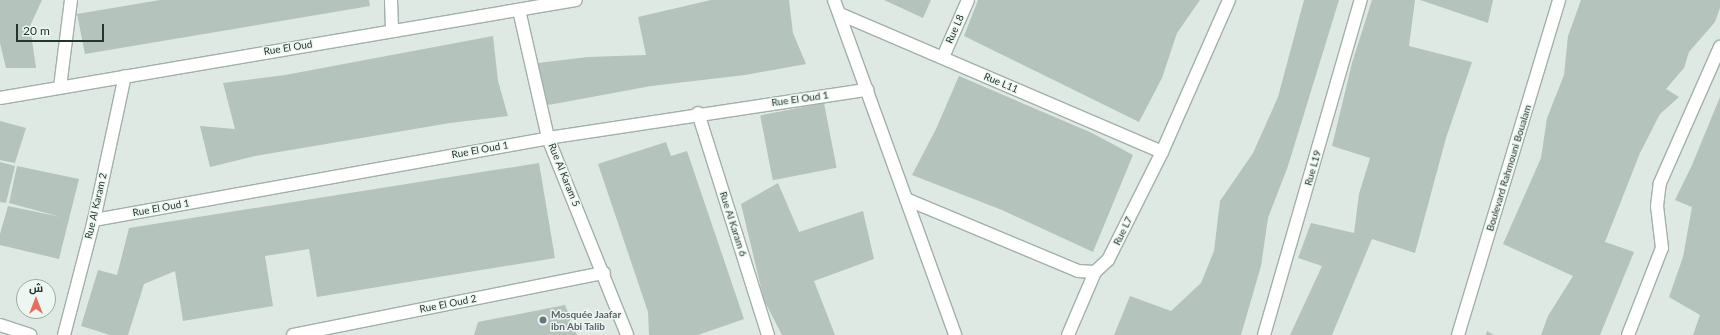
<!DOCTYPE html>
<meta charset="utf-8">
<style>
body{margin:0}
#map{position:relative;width:1720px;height:335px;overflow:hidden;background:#dee9e3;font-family:Lato,Cairo,sans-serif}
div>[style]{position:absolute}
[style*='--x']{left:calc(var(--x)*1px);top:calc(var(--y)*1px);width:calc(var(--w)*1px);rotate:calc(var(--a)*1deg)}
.building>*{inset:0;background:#b4c3bb;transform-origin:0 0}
.roads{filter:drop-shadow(1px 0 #a2b0a9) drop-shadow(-1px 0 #a2b0a9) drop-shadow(0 1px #a2b0a9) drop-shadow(0 -1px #a2b0a9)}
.street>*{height:12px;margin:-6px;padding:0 6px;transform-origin:6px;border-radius:6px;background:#fff}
.secondary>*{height:12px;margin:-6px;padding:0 6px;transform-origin:6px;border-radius:6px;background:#fff}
.dots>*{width:11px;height:11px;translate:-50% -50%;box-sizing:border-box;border:2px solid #eef6f1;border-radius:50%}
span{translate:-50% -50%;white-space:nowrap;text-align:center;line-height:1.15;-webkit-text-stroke:3px #eef6f1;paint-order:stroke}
.street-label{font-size:10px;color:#21372e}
.worship-label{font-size:10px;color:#5b616d;font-weight:700}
.left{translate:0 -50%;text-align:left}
.north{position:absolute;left:16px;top:279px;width:40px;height:40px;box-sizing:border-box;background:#eef6f1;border:1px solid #9caaa3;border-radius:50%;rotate:0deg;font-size:11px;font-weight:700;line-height:16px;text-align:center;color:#21372e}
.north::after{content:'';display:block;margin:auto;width:14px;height:18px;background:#e76d5e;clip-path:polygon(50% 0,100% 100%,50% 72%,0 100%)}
.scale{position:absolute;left:16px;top:24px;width:88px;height:18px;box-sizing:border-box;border:2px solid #21372e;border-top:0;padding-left:5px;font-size:12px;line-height:14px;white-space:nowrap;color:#21372e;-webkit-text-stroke:3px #eef6f1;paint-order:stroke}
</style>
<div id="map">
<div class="building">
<div style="clip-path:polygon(0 0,42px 0,30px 26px,36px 68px,6px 68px,0 43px)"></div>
<div style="clip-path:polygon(160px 0,369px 0,370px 6px,85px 54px,77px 14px)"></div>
<div style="clip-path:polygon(711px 0,789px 0,793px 33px,806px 64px,745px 75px,651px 86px,543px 106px,538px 63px,588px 57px,646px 55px,638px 17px)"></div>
<div style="clip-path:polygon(884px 0,931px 0,923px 18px)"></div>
<div style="clip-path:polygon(978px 0,1200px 0,1177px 33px,1162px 78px,1139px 122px,964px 36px)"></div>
<div style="clip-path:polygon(1304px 0,1339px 0,1288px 166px,1268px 218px,1261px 266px,1241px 335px,1114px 335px,1130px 296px,1171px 311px,1201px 283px,1214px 251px,1220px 201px,1253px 153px,1278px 97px)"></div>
<div style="clip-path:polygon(1372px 0,1415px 0,1409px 46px,1472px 62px,1446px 138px,1415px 253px,1372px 239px,1332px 335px,1290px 335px,1322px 266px,1298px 258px,1311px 223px,1354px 233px,1359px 194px,1370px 158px,1332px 146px,1352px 63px)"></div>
<div style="clip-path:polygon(1420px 0,1493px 0,1488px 23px)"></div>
<div style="clip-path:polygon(1581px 0,1720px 0,1720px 8px,1715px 22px,1689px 52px,1684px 68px,1666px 89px,1679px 97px,1660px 114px,1640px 153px,1605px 242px,1634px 252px,1600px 335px,1541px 335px,1548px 316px,1573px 276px,1503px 244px,1541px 158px,1547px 118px,1564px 75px,1568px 36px)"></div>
<div style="clip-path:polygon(493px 36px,498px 81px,508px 116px,450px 123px,255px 156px,210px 167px,200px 126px,235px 129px,223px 83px,285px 75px)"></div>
<div style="clip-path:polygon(959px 76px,1092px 133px,1133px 155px,1093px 252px,1002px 210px,912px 175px,936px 129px)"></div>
<div style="clip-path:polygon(1720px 97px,1720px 335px,1693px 335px,1700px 315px,1669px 297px,1683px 257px,1692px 207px,1675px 200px,1692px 165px)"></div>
<div style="left:824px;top:103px;width:66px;height:65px;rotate:79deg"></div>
<div style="clip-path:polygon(0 121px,26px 128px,15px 163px,0 160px)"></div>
<div style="clip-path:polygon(666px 142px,671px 156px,687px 151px,744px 319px,698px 335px,649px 335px,648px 312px,598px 164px)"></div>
<div style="clip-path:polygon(0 162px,15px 166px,6px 203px,0 202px)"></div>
<div style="clip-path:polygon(539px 163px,555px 258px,317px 297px,309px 249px,265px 256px,273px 306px,183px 321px,175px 271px,144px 284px,128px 335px,110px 335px,81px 326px,98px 270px,117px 275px,129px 228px)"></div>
<div style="clip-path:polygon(17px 166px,79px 179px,59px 259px,0 245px,0 234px,8px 206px,61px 217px,9px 203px)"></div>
<div style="clip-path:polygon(778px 183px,799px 232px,863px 211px,874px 259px,814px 281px,835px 335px,782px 335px,764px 300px,741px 204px)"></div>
<div style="clip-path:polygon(565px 305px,577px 335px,474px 335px,478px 322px)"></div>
<div style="clip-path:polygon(1487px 331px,1494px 335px,1486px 335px)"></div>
</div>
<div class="roads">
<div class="street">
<div style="--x:391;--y:0;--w:31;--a:88"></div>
<div style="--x:834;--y:0;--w:356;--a:70.1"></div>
<div style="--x:519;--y:10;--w:131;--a:77.2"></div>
<div style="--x:548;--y:138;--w:212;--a:68.1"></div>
<div style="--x:840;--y:14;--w:350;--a:23.2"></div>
<div style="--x:943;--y:57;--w:62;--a:-66.3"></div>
<div style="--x:60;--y:87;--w:88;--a:-82.8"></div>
<div style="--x:0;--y:98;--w:584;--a:-9.66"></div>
<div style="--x:698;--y:113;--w:233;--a:72.5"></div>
<div style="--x:906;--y:199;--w:186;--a:22.7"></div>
<div style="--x:1078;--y:271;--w:17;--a:3"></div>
<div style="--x:94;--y:220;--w:461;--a:-10.2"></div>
<div style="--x:548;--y:138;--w:323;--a:-8.6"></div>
<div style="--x:0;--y:325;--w:32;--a:18"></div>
<div style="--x:64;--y:335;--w:119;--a:-75.4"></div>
<div style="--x:94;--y:220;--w:147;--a:-77.9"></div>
<div style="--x:293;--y:335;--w:317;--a:-11.3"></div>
<div style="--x:1068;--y:335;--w:69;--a:-66.8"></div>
<div style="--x:1095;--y:272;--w:18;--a:-43"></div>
<div style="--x:1108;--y:260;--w:121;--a:-63.4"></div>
<div style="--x:1162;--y:152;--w:166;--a:-66.2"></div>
<div style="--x:1264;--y:335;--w:349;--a:-73.9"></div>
<div style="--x:1628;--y:335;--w:93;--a:-68.7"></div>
<div style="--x:1662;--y:248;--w:42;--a:-96.8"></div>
<div style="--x:1657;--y:206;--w:23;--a:-83"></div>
<div style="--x:1660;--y:183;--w:149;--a:-66.2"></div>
</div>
<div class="secondary">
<div style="--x:1458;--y:335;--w:350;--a:-73.2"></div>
</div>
</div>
<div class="dots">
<div style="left:543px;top:320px;background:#6b7280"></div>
</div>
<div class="street-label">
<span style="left:955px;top:29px;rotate:-66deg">Rue L8</span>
<span style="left:288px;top:48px;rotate:-9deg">Rue El Oud</span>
<span style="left:1001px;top:83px;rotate:23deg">Rue L11</span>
<span style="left:800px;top:99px;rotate:-8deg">Rue El Oud 1</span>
<span style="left:480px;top:150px;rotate:-10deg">Rue El Oud 1</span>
<span style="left:1313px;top:168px;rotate:-74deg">Rue L19</span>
<span style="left:1509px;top:168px;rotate:-73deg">Boulevard Rahmouni Boualam</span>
<span style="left:564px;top:175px;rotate:68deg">Rue Al Karam 5</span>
<span style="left:96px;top:206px;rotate:-77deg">Rue Al Karam 2</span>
<span style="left:161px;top:208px;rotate:-10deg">Rue El Oud 1</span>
<span style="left:733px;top:224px;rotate:72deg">Rue Al Karam 6</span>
<span style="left:1123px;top:231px;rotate:-64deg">Rue L7</span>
<span style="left:448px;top:304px;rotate:-11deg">Rue El Oud 2</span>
</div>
<div class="worship-label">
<span class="left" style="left:551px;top:320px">Mosquée Jaafar<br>ibn Abi Talib</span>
</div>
<div class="north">ش</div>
<div class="scale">20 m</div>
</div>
